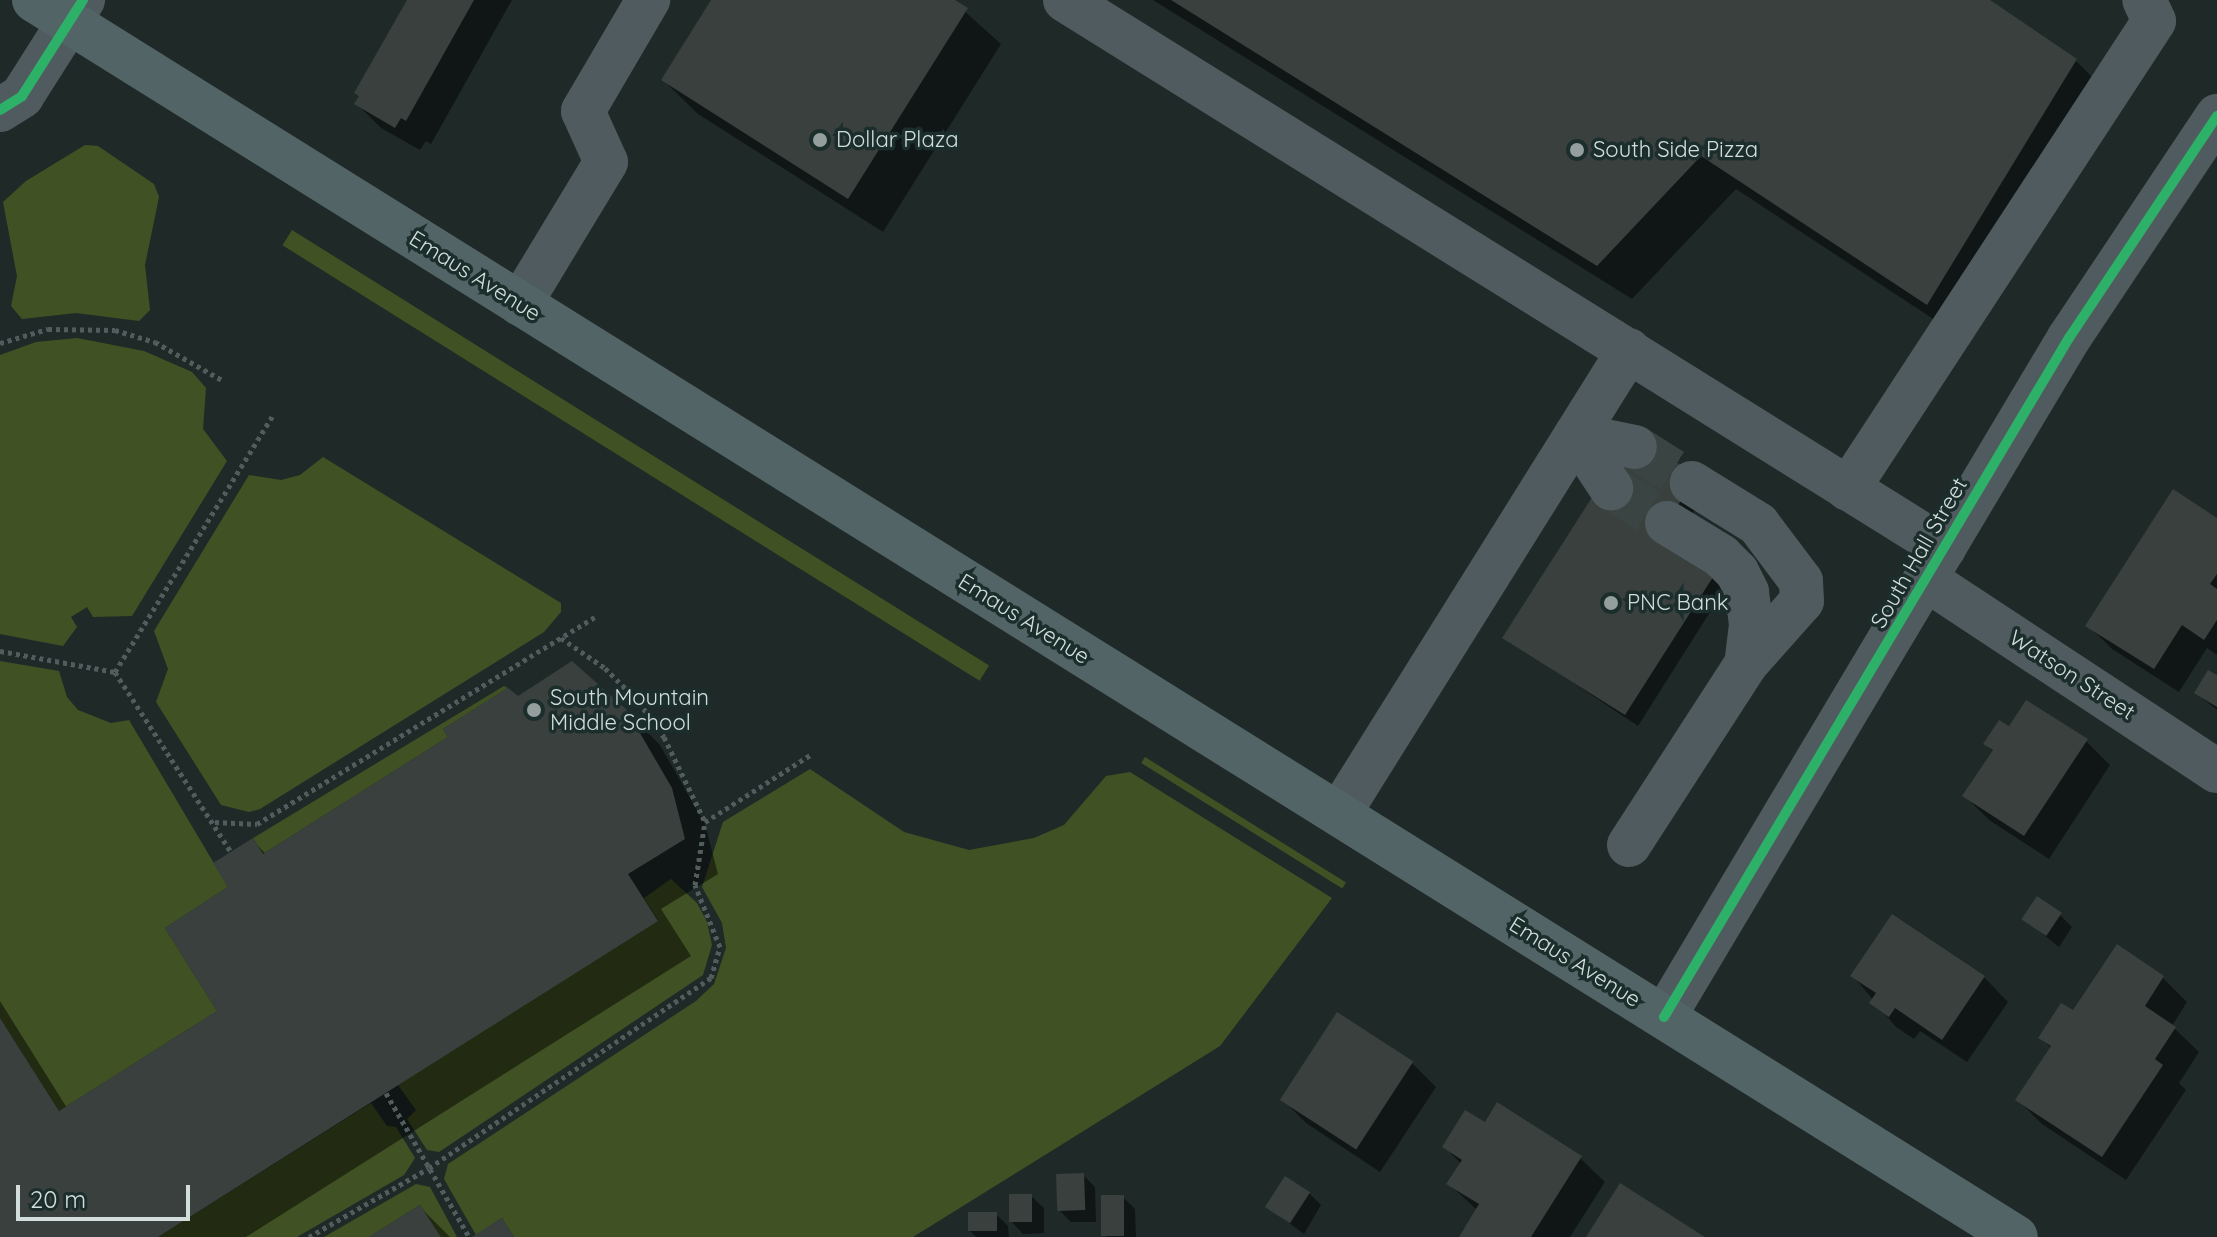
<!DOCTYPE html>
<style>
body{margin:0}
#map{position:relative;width:2217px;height:1237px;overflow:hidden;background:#1f2a28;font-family:Quicksand,sans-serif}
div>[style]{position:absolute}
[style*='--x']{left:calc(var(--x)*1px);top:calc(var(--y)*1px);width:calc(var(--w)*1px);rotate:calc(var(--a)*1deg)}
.green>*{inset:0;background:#405223;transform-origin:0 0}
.shadow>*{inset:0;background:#0007}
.building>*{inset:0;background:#39403e;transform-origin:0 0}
.minor-tunnel>*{height:44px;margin-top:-22px;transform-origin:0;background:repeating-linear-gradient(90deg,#3a4543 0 44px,transparent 0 66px)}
.path>*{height:5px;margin-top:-2.5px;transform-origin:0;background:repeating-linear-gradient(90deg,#515c5d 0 4px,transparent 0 8px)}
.minor>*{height:44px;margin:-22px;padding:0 22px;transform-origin:22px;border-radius:22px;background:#4f5b5e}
.major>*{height:44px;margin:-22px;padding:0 22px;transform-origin:22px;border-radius:22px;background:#536467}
.cycleway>*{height:10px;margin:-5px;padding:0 5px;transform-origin:5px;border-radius:5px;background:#2db169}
.dots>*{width:22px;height:22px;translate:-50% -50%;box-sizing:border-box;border:4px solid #1b2e2b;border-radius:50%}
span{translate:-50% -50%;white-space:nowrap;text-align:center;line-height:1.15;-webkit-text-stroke:7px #1b2e2b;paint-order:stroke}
.poi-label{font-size:22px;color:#d2dddc}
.left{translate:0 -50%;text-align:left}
.street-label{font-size:22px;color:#d2dddc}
.scale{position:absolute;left:16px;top:1185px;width:174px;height:36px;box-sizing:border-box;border:4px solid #d2dddc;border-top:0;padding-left:10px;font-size:24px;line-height:28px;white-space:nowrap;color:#d2dddc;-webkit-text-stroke:6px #1b2e2b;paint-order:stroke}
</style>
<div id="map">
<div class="green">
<div style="clip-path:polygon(85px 145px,98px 146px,154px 184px,159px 197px,145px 265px,150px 310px,139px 321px,76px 313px,22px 319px,11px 306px,17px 276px,3px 202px,26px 181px)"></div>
<div style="left:292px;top:230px;width:822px;height:18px;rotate:32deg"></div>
<div style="clip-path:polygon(77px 338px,144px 351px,192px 372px,206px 388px,203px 429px,227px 461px,132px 616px,93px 617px,87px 607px,71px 617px,77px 627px,63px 646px,0 634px,0 355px,36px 342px)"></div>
<div style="clip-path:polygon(323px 457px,561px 603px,561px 612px,544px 632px,260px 809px,249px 812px,221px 805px,156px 702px,168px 669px,154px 631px,249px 475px,281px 480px,300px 475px)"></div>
<div style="clip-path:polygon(0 661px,59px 671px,67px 697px,78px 710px,111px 723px,129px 720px,228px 887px,165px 928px,217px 1011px,59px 1111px,0 1018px)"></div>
<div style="clip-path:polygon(504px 686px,508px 688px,443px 729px,448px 737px,263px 854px,253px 838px)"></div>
<div style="left:1145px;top:757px;width:237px;height:7px;rotate:32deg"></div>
<div style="clip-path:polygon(810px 769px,904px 832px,969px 850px,1034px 838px,1064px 825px,1106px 776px,1130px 772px,1332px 898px,1220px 1046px,913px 1237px,514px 1237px,502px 1218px,476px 1235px,444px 1179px,448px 1164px,696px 1001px,714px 984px,726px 948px,722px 923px,702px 887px,723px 822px)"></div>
<div style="clip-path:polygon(671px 879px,697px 903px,707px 922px,712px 945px,703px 975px,439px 1152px,427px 1150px,407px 1119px,416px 1110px,398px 1085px,658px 920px,644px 898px)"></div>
<div style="clip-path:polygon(371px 1103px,387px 1126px,396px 1127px,415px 1158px,404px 1175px,297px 1237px,158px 1237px)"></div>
<div style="clip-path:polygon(416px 1184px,430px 1187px,457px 1237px,441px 1237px,420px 1205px,369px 1237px,324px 1237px)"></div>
</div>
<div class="shadow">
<div style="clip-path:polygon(409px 0,512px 0,431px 144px,426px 141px,420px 150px,381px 128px,357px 104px)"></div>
<div style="clip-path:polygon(713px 0,952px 0,1001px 44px,883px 232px,698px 114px,663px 80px)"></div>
<div style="clip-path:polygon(1153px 0,1987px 0,2076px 61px,2110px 95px,1962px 338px,1736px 189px,1632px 299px)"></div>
<div style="clip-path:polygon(1708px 488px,1676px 540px,1731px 579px,1638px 726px,1505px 637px,1598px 491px)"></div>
<div style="clip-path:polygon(2217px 520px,2217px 655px,2207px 648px,2179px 692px,2112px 649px,2088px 625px)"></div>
<div style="clip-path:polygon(2217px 678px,2217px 710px,2196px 693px)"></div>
<div style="clip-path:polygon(518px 698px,625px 710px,660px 745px,705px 824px,718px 874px,661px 909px,691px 956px,246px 1237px,0 1237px,0 1001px,67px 1108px,220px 1011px,231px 888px,252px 840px,266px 854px)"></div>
<div style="clip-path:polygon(2010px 729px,2086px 741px,2110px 765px,2049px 859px,1989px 820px,1965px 796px,1994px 752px,1985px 744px)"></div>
<div style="clip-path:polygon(2060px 915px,2072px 927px,2059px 947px,2024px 919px)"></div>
<div style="clip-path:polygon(1853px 976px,1984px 977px,2008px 1002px,1967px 1062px,1920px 1031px,1914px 1039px,1896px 1027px)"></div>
<div style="clip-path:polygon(2163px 978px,2187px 1002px,2172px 1026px,2199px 1052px,2179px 1083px,2186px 1090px,2126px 1180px,2042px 1124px,2018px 1100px,2052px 1049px,2041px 1038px,2073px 1013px)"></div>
<div style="clip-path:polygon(1412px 1063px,1436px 1087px,1380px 1172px,1306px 1123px,1282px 1099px)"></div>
<div style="clip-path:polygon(1485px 1125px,1580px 1158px,1605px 1182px,1570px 1237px,1462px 1237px,1477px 1210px,1449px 1184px,1461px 1164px,1445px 1147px)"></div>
<div style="clip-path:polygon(1083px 1175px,1095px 1187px,1096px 1222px,1071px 1222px,1059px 1210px)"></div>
<div style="clip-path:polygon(1309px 1193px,1321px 1205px,1304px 1234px,1269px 1208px)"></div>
<div style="clip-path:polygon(1031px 1196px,1044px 1208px,1044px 1233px,1023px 1234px,1011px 1221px)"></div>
<div style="clip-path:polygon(1123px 1197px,1135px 1209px,1136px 1237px,1106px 1237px)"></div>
<div style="clip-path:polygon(420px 1207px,450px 1237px,373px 1237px)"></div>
<div style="clip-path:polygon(996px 1214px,1008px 1226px,1009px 1237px,976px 1237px,970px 1231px)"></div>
</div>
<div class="building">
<div style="clip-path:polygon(407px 0,474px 0,406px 121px,401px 118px,395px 128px,354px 104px,359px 96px,354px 93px)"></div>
<div style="clip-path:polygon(711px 0,955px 0,968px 8px,848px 199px,661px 80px)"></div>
<div style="clip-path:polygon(1171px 0,1990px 0,2077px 59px,1927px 305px,1701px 156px,1597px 266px)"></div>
<div style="clip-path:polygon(1640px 440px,1697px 475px,1663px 529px,1720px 566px,1625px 715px,1502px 638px,1598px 488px)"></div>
<div style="clip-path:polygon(2173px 489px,2217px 518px,2217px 574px,2210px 584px,2217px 589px,2217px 620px,2204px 640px,2182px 625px,2154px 669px,2085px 626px)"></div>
<div style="clip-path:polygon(572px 661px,626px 709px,672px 788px,685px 839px,628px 874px,658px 921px,158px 1237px,0 1237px,0 1018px,59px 1111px,217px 1011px,165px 928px,228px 887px,213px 863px,253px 838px,263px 854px,448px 737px,443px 729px,508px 688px,518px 696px)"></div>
<div style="clip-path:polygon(2208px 670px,2217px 675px,2217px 707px,2194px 693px)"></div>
<div style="clip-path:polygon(2026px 700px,2088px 739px,2024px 836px,1962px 796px,1993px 750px,1983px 744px,1999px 720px,2009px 726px)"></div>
<div style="left:2037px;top:896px;width:30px;height:28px;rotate:34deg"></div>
<div style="clip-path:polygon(1892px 914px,1985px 976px,1942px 1040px,1895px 1008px,1889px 1017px,1869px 1003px,1876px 993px,1850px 976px)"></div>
<div style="clip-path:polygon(2117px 944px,2164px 976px,2145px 1006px,2176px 1027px,2155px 1059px,2163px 1065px,2102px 1157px,2015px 1100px,2051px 1046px,2038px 1038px,2061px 1003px,2073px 1010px)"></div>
<div style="left:1337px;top:1012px;width:91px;height:105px;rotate:33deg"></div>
<div style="clip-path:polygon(1497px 1102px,1582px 1156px,1531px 1237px,1459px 1237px,1479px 1204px,1446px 1184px,1462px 1160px,1442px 1147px,1465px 1110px,1485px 1122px)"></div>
<div style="left:1084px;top:1173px;width:37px;height:28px;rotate:88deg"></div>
<div style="left:1285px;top:1176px;width:30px;height:37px;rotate:33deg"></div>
<div style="clip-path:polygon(1620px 1183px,1705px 1237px,1586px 1237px)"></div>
<div style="left:1009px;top:1194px;width:23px;height:28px"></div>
<div style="left:1101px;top:1195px;width:23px;height:41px"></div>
<div style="clip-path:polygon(420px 1205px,441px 1237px,369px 1237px)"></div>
<div style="left:968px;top:1212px;width:29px;height:19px"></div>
<div style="clip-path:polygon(502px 1218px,514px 1237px,472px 1237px)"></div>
</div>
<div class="minor-tunnel">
<div style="--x:1635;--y:447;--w:67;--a:32.3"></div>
<div style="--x:1611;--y:488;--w:66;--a:32"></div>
</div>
<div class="path">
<div style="--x:0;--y:343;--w:50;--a:-16.3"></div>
<div style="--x:48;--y:329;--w:67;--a:0.9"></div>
<div style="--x:115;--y:330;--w:42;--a:16.7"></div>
<div style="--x:155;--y:342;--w:77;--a:29.6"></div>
<div style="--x:561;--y:638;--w:53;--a:34.3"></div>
<div style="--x:605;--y:668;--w:48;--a:45"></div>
<div style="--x:639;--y:702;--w:43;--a:54.5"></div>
<div style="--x:664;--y:737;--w:94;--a:64.2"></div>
<div style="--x:0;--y:651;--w:117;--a:10.3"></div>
<div style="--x:115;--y:672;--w:214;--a:57.2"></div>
<div style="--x:115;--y:672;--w:303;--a:-58.4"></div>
<div style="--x:215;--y:822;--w:42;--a:2.7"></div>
<div style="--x:257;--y:824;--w:396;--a:-31.5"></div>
<div style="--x:386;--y:1093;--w:166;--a:60"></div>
<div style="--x:309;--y:1237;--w:138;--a:-29.9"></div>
<div style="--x:429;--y:1168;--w:340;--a:-34"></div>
<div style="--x:711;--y:978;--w:32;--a:-74"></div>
<div style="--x:720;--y:947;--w:67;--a:-112"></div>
<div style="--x:695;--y:885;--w:64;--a:-81"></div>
<div style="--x:705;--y:822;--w:125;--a:-32.5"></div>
</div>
<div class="minor">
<div style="--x:1065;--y:0;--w:1036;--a:31.94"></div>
<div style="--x:0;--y:110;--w:26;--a:-32"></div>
<div style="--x:22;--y:96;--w:114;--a:-57.6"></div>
<div style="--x:520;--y:304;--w:166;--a:-58.8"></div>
<div style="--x:606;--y:162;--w:56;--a:-114.3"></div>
<div style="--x:583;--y:111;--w:129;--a:-59.6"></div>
<div style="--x:1576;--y:435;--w:64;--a:56.6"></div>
<div style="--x:1576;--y:435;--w:60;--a:11.5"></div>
<div style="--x:1848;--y:489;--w:559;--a:-56.82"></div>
<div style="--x:2154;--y:21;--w:23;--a:-115"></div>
<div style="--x:1667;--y:523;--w:63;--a:31.4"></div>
<div style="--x:1721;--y:556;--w:23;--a:45"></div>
<div style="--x:1737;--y:572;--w:22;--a:63"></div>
<div style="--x:1747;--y:592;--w:33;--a:83"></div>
<div style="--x:1751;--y:625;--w:39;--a:97"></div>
<div style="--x:1927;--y:580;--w:347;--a:33.4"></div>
<div style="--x:1339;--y:814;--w:547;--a:-57.99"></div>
<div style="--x:1629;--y:845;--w:216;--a:-57.1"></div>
<div style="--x:1746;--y:664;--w:84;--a:-48.4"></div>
<div style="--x:1802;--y:601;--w:20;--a:-93"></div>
<div style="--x:1801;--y:581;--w:71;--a:-127"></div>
<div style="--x:1758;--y:524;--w:78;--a:-148.2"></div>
<div style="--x:1664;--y:1017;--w:791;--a:-59.19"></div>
<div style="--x:2069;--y:338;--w:267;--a:-56.3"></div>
</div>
<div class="major">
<div style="--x:34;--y:0;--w:2336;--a:31.97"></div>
</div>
<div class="cycleway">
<div style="--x:0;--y:110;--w:26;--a:-32"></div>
<div style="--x:22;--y:96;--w:114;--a:-57.6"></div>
<div style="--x:1664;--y:1017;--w:791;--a:-59.19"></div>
<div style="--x:2069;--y:338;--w:267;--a:-56.3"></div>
</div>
<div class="dots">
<div style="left:820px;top:140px;background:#939e9d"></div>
<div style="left:1577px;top:150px;background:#939e9d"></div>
<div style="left:1611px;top:603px;background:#939e9d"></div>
<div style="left:534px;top:710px;background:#939e9d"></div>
</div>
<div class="poi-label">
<span class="left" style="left:836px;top:140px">Dollar Plaza</span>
<span class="left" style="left:1593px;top:150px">South Side Pizza</span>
<span class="left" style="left:1627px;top:603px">PNC Bank</span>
<span class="left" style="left:550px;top:710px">South Mountain<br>Middle School</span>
</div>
<div class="street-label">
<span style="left:475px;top:276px;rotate:32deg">Emaus Avenue</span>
<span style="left:1919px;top:553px;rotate:-60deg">South Hall Street</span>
<span style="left:1024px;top:619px;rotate:32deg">Emaus Avenue</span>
<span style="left:2072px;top:675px;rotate:33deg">Watson Street</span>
<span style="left:1575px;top:962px;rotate:32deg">Emaus Avenue</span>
</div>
<div class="scale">20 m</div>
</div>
